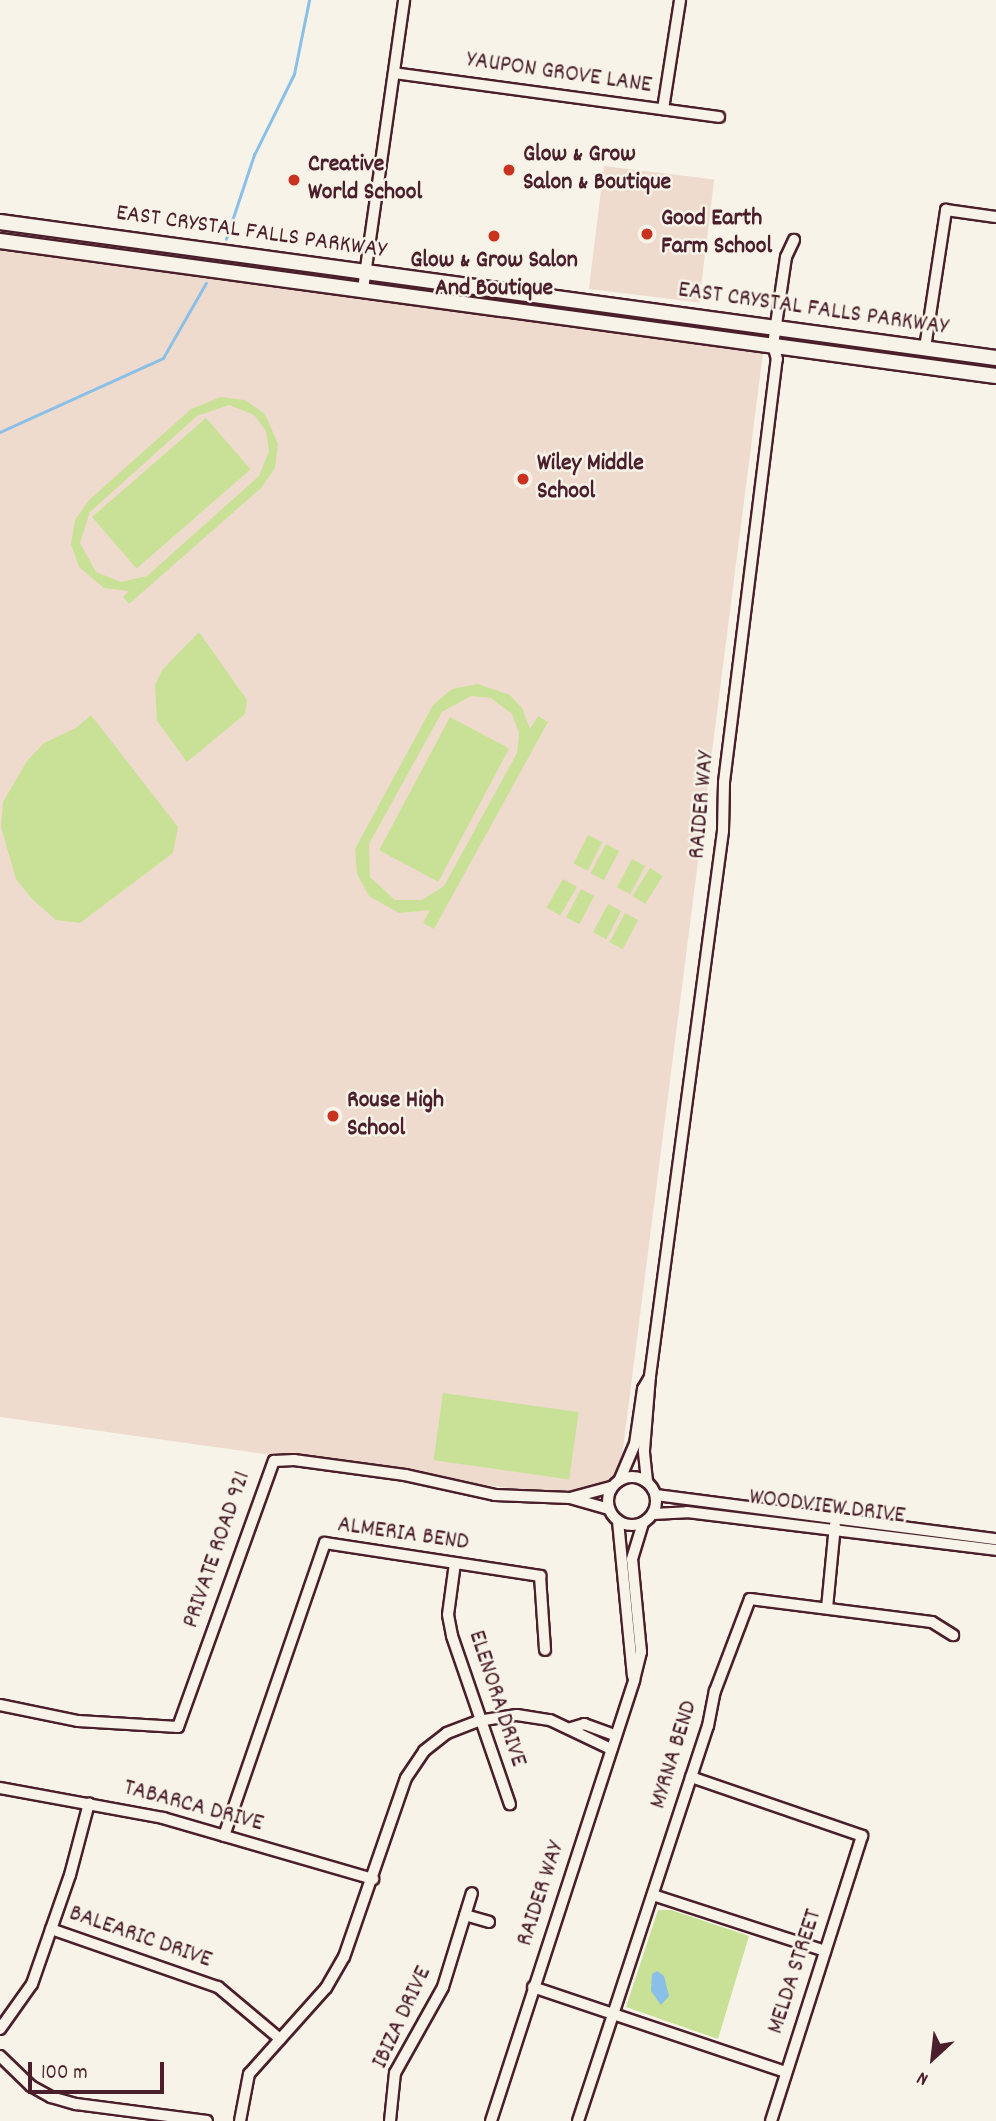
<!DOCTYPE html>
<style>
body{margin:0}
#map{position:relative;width:996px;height:2121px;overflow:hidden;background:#f7f3e8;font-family:Dekko,sans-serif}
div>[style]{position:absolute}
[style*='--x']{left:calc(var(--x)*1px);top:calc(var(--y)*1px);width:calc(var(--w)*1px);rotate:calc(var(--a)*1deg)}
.built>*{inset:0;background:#eedbcd;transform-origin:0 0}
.green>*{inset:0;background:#c9e197;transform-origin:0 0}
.water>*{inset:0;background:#8abfe7}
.stream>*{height:2.5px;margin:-1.25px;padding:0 1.25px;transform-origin:1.25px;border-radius:1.25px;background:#8abfe7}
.roads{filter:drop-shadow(2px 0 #4a1f2b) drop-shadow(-2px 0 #4a1f2b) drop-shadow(0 2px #4a1f2b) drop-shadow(0 -2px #4a1f2b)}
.minor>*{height:10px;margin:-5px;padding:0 5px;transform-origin:5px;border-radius:5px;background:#f7f3e8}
.minor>.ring{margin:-5px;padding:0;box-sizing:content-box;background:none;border:10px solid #f7f3e8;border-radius:50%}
.secondary>*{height:14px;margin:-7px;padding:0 7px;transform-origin:7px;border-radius:7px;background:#f7f3e8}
.dots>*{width:19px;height:19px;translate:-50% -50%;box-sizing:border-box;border:4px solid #f7f3e8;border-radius:50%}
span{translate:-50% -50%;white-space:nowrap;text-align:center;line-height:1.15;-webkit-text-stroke:5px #f7f3e8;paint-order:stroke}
.street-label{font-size:24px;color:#4a1f2b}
.poi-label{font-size:24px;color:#4a1f2b;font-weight:700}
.left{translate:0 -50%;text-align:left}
.north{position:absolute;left:898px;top:2023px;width:70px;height:70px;-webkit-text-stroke:5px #f7f3e8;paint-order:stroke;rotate:207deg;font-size:19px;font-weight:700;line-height:28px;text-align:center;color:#4a1f2b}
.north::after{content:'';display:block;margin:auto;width:24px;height:32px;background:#4a1f2b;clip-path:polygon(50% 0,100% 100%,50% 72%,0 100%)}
.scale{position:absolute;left:28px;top:2062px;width:136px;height:32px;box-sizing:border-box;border:4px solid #4a1f2b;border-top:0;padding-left:9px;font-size:21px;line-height:24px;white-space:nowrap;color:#4a1f2b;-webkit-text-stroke:5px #f7f3e8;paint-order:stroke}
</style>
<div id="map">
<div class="built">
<div style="left:604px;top:166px;width:111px;height:124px;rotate:7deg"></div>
<div style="clip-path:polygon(0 251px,764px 345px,616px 1503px,0 1417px)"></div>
</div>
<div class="green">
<div style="clip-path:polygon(evenodd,221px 397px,245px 400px,265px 414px,278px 444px,275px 468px,261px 488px,129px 604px,123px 597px,129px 591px,104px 588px,79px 567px,71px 544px,75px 520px,89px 500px,191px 409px,221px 397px,229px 405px,254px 415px,266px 431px,269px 451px,259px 476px,147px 576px,121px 582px,96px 572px,80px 543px,90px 512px,197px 416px,229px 405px)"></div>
<div style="left:206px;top:418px;width:68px;height:151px;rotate:49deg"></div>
<div style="clip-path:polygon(199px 632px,247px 700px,245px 714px,187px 762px,157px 721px,155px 685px,163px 669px)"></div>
<div style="clip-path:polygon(evenodd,478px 684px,510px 695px,522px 708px,530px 729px,538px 716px,548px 722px,434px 929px,423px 923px,430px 910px,399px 913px,369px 896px,357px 874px,355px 849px,433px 705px,452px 689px,478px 684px,471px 696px,491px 698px,512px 714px,519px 733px,517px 753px,444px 886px,422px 900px,395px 900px,370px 877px,369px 844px,442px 712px,471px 696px)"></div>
<div style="clip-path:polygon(91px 715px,178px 827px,173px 853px,80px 923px,56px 920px,31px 898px,16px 879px,1px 827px,3px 802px,27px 761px,44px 743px,76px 728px)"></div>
<div style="left:450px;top:717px;width:67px;height:151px;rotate:28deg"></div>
<div style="left:588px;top:835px;width:16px;height:32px;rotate:27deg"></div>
<div style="left:606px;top:844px;width:15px;height:33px;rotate:28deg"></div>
<div style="left:632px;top:859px;width:15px;height:32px;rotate:28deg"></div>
<div style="left:650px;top:868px;width:15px;height:33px;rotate:32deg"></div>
<div style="left:563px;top:879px;width:16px;height:33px;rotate:30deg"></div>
<div style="left:581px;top:889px;width:15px;height:32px;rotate:28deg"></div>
<div style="left:608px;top:904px;width:15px;height:32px;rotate:28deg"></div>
<div style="left:625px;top:913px;width:15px;height:33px;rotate:28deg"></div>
<div style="left:443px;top:1393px;width:137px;height:68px;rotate:8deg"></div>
<div style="clip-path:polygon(658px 1910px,671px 1910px,749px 1936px,718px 2039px,626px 2007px)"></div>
</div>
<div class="water">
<div style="clip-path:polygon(657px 1971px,664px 1976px,669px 1996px,661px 2005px,651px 1991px,652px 1974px)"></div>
</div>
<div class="stream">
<div style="--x:226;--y:239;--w:89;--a:-71.6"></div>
<div style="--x:254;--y:155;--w:90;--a:-63.7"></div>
<div style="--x:294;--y:74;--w:76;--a:-78.5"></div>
<div style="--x:0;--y:432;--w:179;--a:-24.4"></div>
<div style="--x:163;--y:358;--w:86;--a:-60.2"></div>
</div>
<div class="roads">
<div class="minor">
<div style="--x:394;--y:73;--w:328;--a:7.7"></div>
<div style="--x:663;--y:109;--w:110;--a:-81.1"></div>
<div style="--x:363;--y:289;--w:292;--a:-81.9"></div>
<div style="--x:925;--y:348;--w:140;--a:-81.3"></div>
<div style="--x:946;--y:210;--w:50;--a:8"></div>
<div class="ring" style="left:608px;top:1477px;width:38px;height:38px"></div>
<div style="--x:620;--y:1479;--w:38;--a:-67"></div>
<div style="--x:635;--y:1444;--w:56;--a:-81.7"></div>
<div style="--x:643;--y:1389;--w:14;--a:-60"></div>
<div style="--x:647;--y:1481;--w:31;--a:-96"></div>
<div style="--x:644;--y:1450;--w:74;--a:-85.4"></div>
<div style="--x:650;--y:1376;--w:550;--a:-82.37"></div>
<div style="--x:723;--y:831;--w:49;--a:-88.8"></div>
<div style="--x:724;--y:782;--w:426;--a:-82.9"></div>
<div style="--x:777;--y:359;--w:15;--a:-106"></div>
<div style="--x:773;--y:345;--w:89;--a:-81.6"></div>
<div style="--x:786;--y:257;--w:19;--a:-65"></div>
<div style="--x:656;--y:1495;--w:343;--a:7.4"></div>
<div style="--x:570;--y:1498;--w:42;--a:-15"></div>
<div style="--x:653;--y:1514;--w:34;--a:-3"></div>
<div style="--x:687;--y:1512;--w:311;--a:7"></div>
<div style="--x:618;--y:1521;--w:156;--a:84.5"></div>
<div style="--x:455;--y:1563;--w:52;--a:97.7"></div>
<div style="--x:448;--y:1615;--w:21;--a:79"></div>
<div style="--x:452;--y:1636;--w:178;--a:71"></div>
<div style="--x:827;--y:1608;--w:83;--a:-84.5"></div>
<div style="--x:0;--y:1705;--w:80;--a:11.6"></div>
<div style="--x:78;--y:1721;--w:100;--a:3.4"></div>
<div style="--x:178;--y:1727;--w:283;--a:-70.2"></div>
<div style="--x:274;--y:1461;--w:20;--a:-3"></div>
<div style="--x:294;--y:1460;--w:112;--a:7.7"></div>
<div style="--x:405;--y:1475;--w:92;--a:12.5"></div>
<div style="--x:495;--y:1495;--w:75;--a:2.3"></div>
<div style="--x:570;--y:1498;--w:41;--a:15.8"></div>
<div style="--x:571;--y:1728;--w:14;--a:-17"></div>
<div style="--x:584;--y:1724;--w:33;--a:20"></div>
<div style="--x:691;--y:1777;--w:181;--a:19"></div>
<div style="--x:862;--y:1836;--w:299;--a:107.7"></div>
<div style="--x:0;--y:1788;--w:166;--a:10.4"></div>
<div style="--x:163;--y:1818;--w:219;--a:16.2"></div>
<div style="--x:224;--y:1836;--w:310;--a:-71"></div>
<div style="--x:325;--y:1543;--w:218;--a:8.7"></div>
<div style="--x:540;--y:1576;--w:74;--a:86.1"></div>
<div style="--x:653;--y:1895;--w:181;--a:18"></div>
<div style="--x:465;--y:1915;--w:25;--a:16"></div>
<div style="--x:51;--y:1929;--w:177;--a:19.2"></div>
<div style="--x:218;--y:1987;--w:81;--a:40"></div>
<div style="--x:533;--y:1987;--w:267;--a:18.6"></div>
<div style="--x:0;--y:2029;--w:55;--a:-54.6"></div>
<div style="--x:32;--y:1984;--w:115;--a:-70.8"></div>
<div style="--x:70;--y:1875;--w:74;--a:-75.2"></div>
<div style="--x:0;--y:2056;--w:43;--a:44.1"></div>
<div style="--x:31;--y:2086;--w:23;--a:29"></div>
<div style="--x:51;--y:2097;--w:26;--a:16"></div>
<div style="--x:76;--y:2104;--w:132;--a:7.4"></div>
<div style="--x:240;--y:2121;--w:48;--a:-79.2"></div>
<div style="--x:249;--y:2074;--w:115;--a:-48.2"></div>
<div style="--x:326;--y:1988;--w:36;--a:-60"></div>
<div style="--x:344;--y:1957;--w:189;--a:-70.9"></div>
<div style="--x:406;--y:1778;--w:32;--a:-56"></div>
<div style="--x:424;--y:1751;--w:29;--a:-38"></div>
<div style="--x:447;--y:1733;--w:33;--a:-21"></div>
<div style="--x:478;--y:1721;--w:39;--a:-9"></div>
<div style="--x:517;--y:1715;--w:33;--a:9"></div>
<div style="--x:550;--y:1720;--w:68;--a:25.4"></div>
<div style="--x:390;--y:2121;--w:48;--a:-84.1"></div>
<div style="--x:395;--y:2073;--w:98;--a:-60.8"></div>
<div style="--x:443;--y:1987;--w:98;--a:-72.9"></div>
<div style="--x:491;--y:2121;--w:464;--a:-72"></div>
<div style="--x:634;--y:1680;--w:29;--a:-76"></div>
<div style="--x:641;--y:1652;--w:93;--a:-95.5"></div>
<div style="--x:632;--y:1559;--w:38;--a:-73"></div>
<div style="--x:578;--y:2121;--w:416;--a:-71.8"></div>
<div style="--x:708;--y:1726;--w:36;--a:-79"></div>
<div style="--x:715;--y:1691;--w:98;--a:-69.2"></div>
<div style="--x:750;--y:1599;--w:183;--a:7.2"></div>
<div style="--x:932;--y:1622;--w:25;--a:32"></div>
</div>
<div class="secondary">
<div style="--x:0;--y:222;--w:1005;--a:7.78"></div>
<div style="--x:0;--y:241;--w:1005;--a:7.72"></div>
</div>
</div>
<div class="dots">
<div style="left:509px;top:170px;background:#c8321e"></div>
<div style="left:294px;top:180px;background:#c8321e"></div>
<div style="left:647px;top:234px;background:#c8321e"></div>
<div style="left:494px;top:236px;background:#c8321e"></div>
<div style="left:523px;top:479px;background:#c8321e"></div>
<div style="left:333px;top:1116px;background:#c8321e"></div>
</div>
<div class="street-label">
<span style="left:559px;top:74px;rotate:8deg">YAUPON GROVE LANE</span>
<span style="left:251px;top:233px;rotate:8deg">EAST CRYSTAL FALLS PARKWAY</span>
<span style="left:813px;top:310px;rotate:8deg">EAST CRYSTAL FALLS PARKWAY</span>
<span style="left:703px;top:805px;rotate:-85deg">RAIDER WAY</span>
<span style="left:827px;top:1508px;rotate:7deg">WOODVIEW DRIVE</span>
<span style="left:403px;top:1535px;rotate:8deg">ALMERIA BEND</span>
<span style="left:218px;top:1550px;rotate:-71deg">PRIVATE ROAD 921</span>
<span style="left:496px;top:1699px;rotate:72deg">ELENORA DRIVE</span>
<span style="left:675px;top:1755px;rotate:-73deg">MYRNA BEND</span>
<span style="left:193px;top:1807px;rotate:15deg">TABARCA DRIVE</span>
<span style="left:542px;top:1894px;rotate:-72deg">RAIDER WAY</span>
<span style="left:140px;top:1938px;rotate:19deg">BALEARIC DRIVE</span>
<span style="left:796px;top:1972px;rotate:-72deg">MELDA STREET</span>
<span style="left:403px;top:2018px;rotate:-65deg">IBIZA DRIVE</span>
</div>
<div class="poi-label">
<span class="left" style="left:523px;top:170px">Glow &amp; Grow<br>Salon &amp; Boutique</span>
<span class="left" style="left:308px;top:180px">Creative<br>World School</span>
<span class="left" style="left:661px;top:234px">Good Earth<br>Farm School</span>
<span style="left:494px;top:276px">Glow &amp; Grow Salon<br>And Boutique</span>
<span class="left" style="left:537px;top:479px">Wiley Middle<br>School</span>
<span class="left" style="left:347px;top:1116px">Rouse High<br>School</span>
</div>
<div class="north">N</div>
<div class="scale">100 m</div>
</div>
